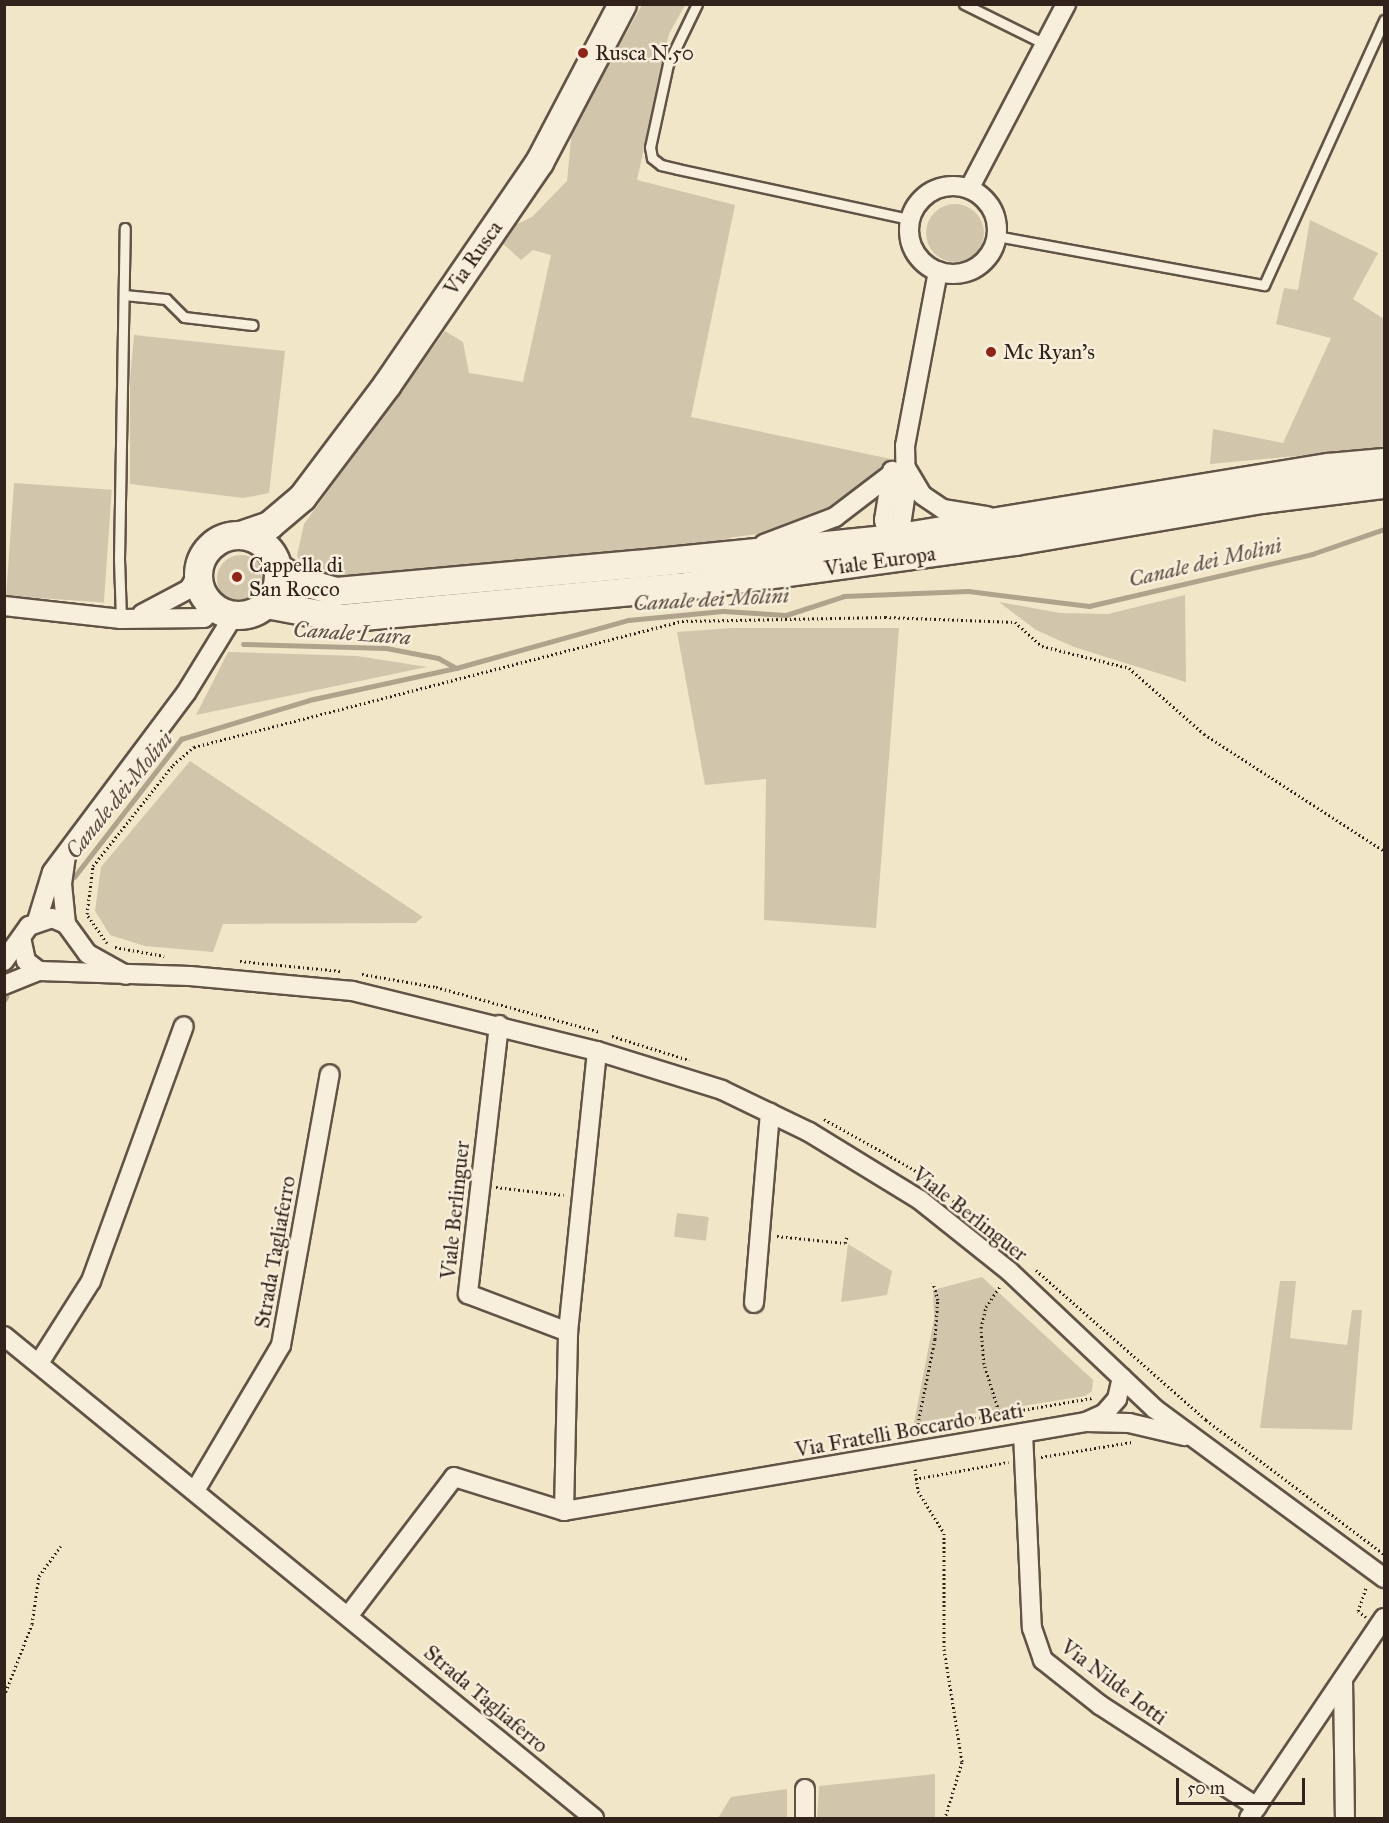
<!DOCTYPE html>
<style>
body{margin:0}
#map{position:relative;width:1389px;height:1823px;overflow:hidden;background:#f2e6c8;font-family:"IM FELL Great Primer",serif}
div>[style]{position:absolute}
[style*='--x']{left:calc(var(--x)*1px);top:calc(var(--y)*1px);width:calc(var(--w)*1px);rotate:calc(var(--a)*1deg)}
.green>*{inset:0;background:#d1c5ab;transform-origin:0 0}
.round{border-radius:50%}
.stream>*{height:5px;margin:-2.5px;padding:0 2.5px;transform-origin:2.5px;border-radius:2.5px;background:#b0a38d}
.path>*{height:3px;margin-top:-1.5px;transform-origin:0;background:repeating-linear-gradient(90deg,#31221b 0 1.5px,transparent 0 4.5px)}
.roads{filter:drop-shadow(2px 0 #615346) drop-shadow(-2px 0 #615346) drop-shadow(0 2px #615346) drop-shadow(0 -2px #615346)}
.lane>*{height:9px;margin:-4.5px;padding:0 4.5px;transform-origin:4.5px;border-radius:4.5px;background:#f7efdb}
.street>*{height:18px;margin:-9px;padding:0 9px;transform-origin:9px;border-radius:9px;background:#f7efdb}
.street>.ring{margin:-9px;padding:0;box-sizing:content-box;background:none;border:18px solid #f7efdb;border-radius:50%}
.secondary>*{height:27px;margin:-13.5px;padding:0 13.5px;transform-origin:13.5px;border-radius:13.5px;background:#f7efdb}
.secondary>.ring{margin:-13.5px;padding:0;box-sizing:content-box;background:none;border:27px solid #f7efdb;border-radius:50%}
.dots>*{width:16px;height:16px;translate:-50% -50%;box-sizing:border-box;border:3px solid #f7efdb;border-radius:50%}
span{translate:-50% -50%;white-space:nowrap;text-align:center;line-height:1.15;-webkit-text-stroke:5px #f7efdb;paint-order:stroke}
.poi-label{font-size:21px;color:#31221b}
.left{translate:0 -50%;text-align:left}
.street-label{font-size:21px;color:#31221b}
.water-label{font-size:22px;color:#5d4f43;font-style:italic}
.frame{position:absolute;inset:0;border:6px solid #31221b;pointer-events:none}
.scale{position:absolute;left:1176px;top:1778px;width:129px;height:27px;box-sizing:border-box;border:3px solid #31221b;border-top:0;padding-left:8px;font-size:18px;line-height:21px;white-space:nowrap;color:#31221b;-webkit-text-stroke:4px #f7efdb;paint-order:stroke}
</style>
<div id="map">
<div class="green">
<div style="clip-path:polygon(642px 5px,685px 5px,669px 34px,637px 180px,735px 205px,691px 417px,891px 459px,866px 486px,831px 509px,775px 532px,734px 537px,684px 551px,337px 584px,309px 573px,297px 556px,304px 524px,445px 331px,463px 342px,469px 373px,523px 382px,551px 255px,533px 250px,521px 260px,501px 242px,513px 226px,532px 217px,567px 181px,572px 129px)"></div>
<div class="round" style="left:926px;top:204px;width:58px;height:58px"></div>
<div style="clip-path:polygon(1310px 220px,1378px 253px,1353px 299px,1384px 319px,1384px 448px,1210px 464px,1213px 429px,1283px 443px,1331px 338px,1276px 324px,1284px 288px,1298px 290px)"></div>
<div style="clip-path:polygon(134px 335px,285px 351px,269px 493px,243px 498px,130px 484px,130px 380px)"></div>
<div style="left:14px;top:483px;width:98px;height:113px;rotate:4deg"></div>
<div class="round" style="left:217px;top:555px;width:48px;height:48px"></div>
<div style="clip-path:polygon(1185px 595px,1186px 682px,1074px 647px,1036px 630px,999px 602px,1060px 613px,1108px 614px)"></div>
<div style="clip-path:polygon(731px 628px,899px 628px,876px 928px,764px 920px,766px 779px,705px 785px,677px 632px)"></div>
<div style="clip-path:polygon(228px 652px,357px 656px,427px 667px,196px 715px)"></div>
<div style="clip-path:polygon(190px 761px,423px 917px,415px 923px,223px 924px,213px 952px,145px 946px,110px 935px,95px 911px,101px 867px)"></div>
<div style="left:677px;top:1213px;width:32px;height:24px;rotate:7deg"></div>
<div style="clip-path:polygon(848px 1244px,892px 1271px,887px 1295px,841px 1302px)"></div>
<div style="clip-path:polygon(982px 1277px,1093px 1380px,1092px 1391px,1085px 1396px,914px 1423px,934px 1319px,933px 1290px)"></div>
<div style="clip-path:polygon(1280px 1281px,1296px 1281px,1290px 1338px,1347px 1345px,1352px 1310px,1362px 1310px,1352px 1430px,1260px 1428px)"></div>
<div style="clip-path:polygon(935px 1774px,935px 1818px,817px 1818px,819px 1786px)"></div>
<div style="clip-path:polygon(787px 1789px,787px 1818px,718px 1818px,731px 1797px)"></div>
</div>
<div class="stream">
<div style="--x:243;--y:644;--w:143;--a:1.6"></div>
<div style="--x:386;--y:648;--w:53;--a:10.9"></div>
<div style="--x:438;--y:658;--w:21;--a:29"></div>
<div style="--x:74;--y:877;--w:175;--a:-52.2"></div>
<div style="--x:181;--y:739;--w:134;--a:-16.9"></div>
<div style="--x:309;--y:700;--w:150;--a:-12.3"></div>
<div style="--x:456;--y:668;--w:179;--a:-15.6"></div>
<div style="--x:628;--y:620;--w:95;--a:-5.4"></div>
<div style="--x:723;--y:611;--w:63;--a:3.6"></div>
<div style="--x:786;--y:615;--w:61;--a:-18.1"></div>
<div style="--x:844;--y:596;--w:124;--a:-2.3"></div>
<div style="--x:968;--y:591;--w:122;--a:7.1"></div>
<div style="--x:1089;--y:606;--w:229;--a:-13.1"></div>
<div style="--x:1312;--y:554;--w:76;--a:-19.1"></div>
<div style="--x:4;--y:1000;--w:4;--a:-56"></div>
</div>
<div class="path">
<div style="--x:107;--y:943;--w:35;--a:-125"></div>
<div style="--x:87;--y:914;--w:48;--a:-82.9"></div>
<div style="--x:93;--y:866;--w:129;--a:-51.6"></div>
<div style="--x:173;--y:765;--w:28;--a:-41"></div>
<div style="--x:194;--y:747;--w:504;--a:-14.48"></div>
<div style="--x:682;--y:621;--w:203;--a:-1.1"></div>
<div style="--x:885;--y:617;--w:130;--a:2.2"></div>
<div style="--x:1015;--y:622;--w:36;--a:42"></div>
<div style="--x:1042;--y:646;--w:90;--a:14.2"></div>
<div style="--x:1129;--y:668;--w:100;--a:41.3"></div>
<div style="--x:1204;--y:734;--w:215;--a:33"></div>
<div style="--x:115;--y:947;--w:50;--a:10.4"></div>
<div style="--x:240;--y:961;--w:101;--a:5.7"></div>
<div style="--x:362;--y:974;--w:75;--a:10"></div>
<div style="--x:436;--y:987;--w:170;--a:15.3"></div>
<div style="--x:612;--y:1036;--w:81;--a:17.3"></div>
<div style="--x:824;--y:1119;--w:108;--a:29.4"></div>
<div style="--x:918;--y:1172;--w:128;--a:39.3"></div>
<div style="--x:496;--y:1187;--w:68;--a:6.7"></div>
<div style="--x:777;--y:1236;--w:68;--a:5.9"></div>
<div style="--x:845;--y:1243;--w:6;--a:-72"></div>
<div style="--x:1036;--y:1270;--w:227;--a:41.4"></div>
<div style="--x:1206;--y:1420;--w:223;--a:37"></div>
<div style="--x:1000;--y:1415;--w:53;--a:-107.4"></div>
<div style="--x:984;--y:1364;--w:36;--a:-95"></div>
<div style="--x:981;--y:1328;--w:22;--a:-77"></div>
<div style="--x:986;--y:1307;--w:25;--a:-56"></div>
<div style="--x:917;--y:1428;--w:179;--a:-9.7"></div>
<div style="--x:916;--y:1433;--w:96;--a:-78.6"></div>
<div style="--x:935;--y:1339;--w:39;--a:-86"></div>
<div style="--x:938;--y:1300;--w:18;--a:-106"></div>
<div style="--x:1041;--y:1457;--w:92;--a:-9.4"></div>
<div style="--x:915;--y:1469;--w:22;--a:82"></div>
<div style="--x:918;--y:1491;--w:49;--a:58.2"></div>
<div style="--x:944;--y:1533;--w:116;--a:90"></div>
<div style="--x:944;--y:1649;--w:114;--a:80.9"></div>
<div style="--x:962;--y:1762;--w:59;--a:106.9"></div>
<div style="--x:915;--y:1479;--w:95;--a:-10.4"></div>
<div style="--x:1366;--y:1617;--w:10;--a:-143"></div>
<div style="--x:1358;--y:1611;--w:24;--a:-71"></div>
<div style="--x:4;--y:1696;--w:77;--a:-68.7"></div>
<div style="--x:32;--y:1624;--w:49;--a:-81.7"></div>
<div style="--x:39;--y:1576;--w:37;--a:-54"></div>
</div>
<div class="roads">
<div class="lane">
<div style="--x:697;--y:4;--w:67;--a:115.8"></div>
<div style="--x:668;--y:64;--w:85;--a:102.2"></div>
<div style="--x:650;--y:147;--w:11;--a:80"></div>
<div style="--x:652;--y:158;--w:11;--a:38"></div>
<div style="--x:661;--y:165;--w:17;--a:13"></div>
<div style="--x:678;--y:169;--w:237;--a:12.2"></div>
<div style="--x:964;--y:4;--w:93;--a:26.3"></div>
<div style="--x:996;--y:236;--w:272;--a:10.4"></div>
<div style="--x:1264;--y:285;--w:291;--a:-65.6"></div>
<div style="--x:124;--y:295;--w:42;--a:5.4"></div>
<div style="--x:166;--y:299;--w:25;--a:45"></div>
<div style="--x:184;--y:317;--w:69;--a:6.6"></div>
<div style="--x:121;--y:619;--w:60;--a:-91.9"></div>
<div style="--x:119;--y:559;--w:331;--a:-89"></div>
</div>
<div class="street">
<div class="ring" style="left:909px;top:186px;width:70px;height:70px"></div>
<div style="--x:969;--y:189;--w:209;--a:-62.3"></div>
<div style="--x:906;--y:468;--w:31;--a:59"></div>
<div style="--x:922;--y:495;--w:25;--a:34"></div>
<div style="--x:943;--y:509;--w:45;--a:9"></div>
<div style="--x:764;--y:544;--w:76;--a:-20.8"></div>
<div style="--x:835;--y:517;--w:69;--a:-37.4"></div>
<div style="--x:898;--y:545;--w:54;--a:-81.4"></div>
<div style="--x:906;--y:492;--w:46;--a:-91.2"></div>
<div style="--x:905;--y:446;--w:178;--a:-79.3"></div>
<div style="--x:892;--y:550;--w:31;--a:-105"></div>
<div style="--x:884;--y:520;--w:50;--a:-80.7"></div>
<div style="--x:4;--y:606;--w:118;--a:6.3"></div>
<div style="--x:121;--y:619;--w:83;--a:-0.7"></div>
<div style="--x:204;--y:618;--w:14;--a:-45"></div>
<div style="--x:142;--y:614;--w:53;--a:-28"></div>
<div style="--x:189;--y:589;--w:16;--a:-60"></div>
<div style="--x:37;--y:921;--w:51;--a:-73"></div>
<div style="--x:52;--y:872;--w:224;--a:-53.2"></div>
<div style="--x:186;--y:693;--w:92;--a:-58.4"></div>
<div style="--x:66;--y:924;--w:40;--a:-95.7"></div>
<div style="--x:62;--y:884;--w:27;--a:-82"></div>
<div style="--x:22;--y:942;--w:19;--a:78"></div>
<div style="--x:26;--y:961;--w:16;--a:38"></div>
<div style="--x:39;--y:971;--w:151;--a:1.9"></div>
<div style="--x:190;--y:976;--w:163;--a:5.3"></div>
<div style="--x:352;--y:991;--w:252;--a:13.8"></div>
<div style="--x:597;--y:1051;--w:131;--a:17.3"></div>
<div style="--x:722;--y:1090;--w:97;--a:25.8"></div>
<div style="--x:809;--y:1132;--w:130;--a:31.5"></div>
<div style="--x:920;--y:1200;--w:114;--a:38.6"></div>
<div style="--x:1009;--y:1271;--w:201;--a:43.4"></div>
<div style="--x:1155;--y:1409;--w:285;--a:36.4"></div>
<div style="--x:4;--y:961;--w:43;--a:-54.5"></div>
<div style="--x:29;--y:926;--w:24;--a:-19"></div>
<div style="--x:52;--y:918;--w:15;--a:23"></div>
<div style="--x:66;--y:924;--w:37;--a:54"></div>
<div style="--x:88;--y:954;--w:43;--a:28.9"></div>
<div style="--x:4;--y:985;--w:38;--a:-22"></div>
<div style="--x:499;--y:1025;--w:271;--a:96.6"></div>
<div style="--x:468;--y:1294;--w:107;--a:20.8"></div>
<div style="--x:754;--y:1303;--w:191;--a:-85.2"></div>
<div style="--x:4;--y:1336;--w:762;--a:39.25"></div>
<div style="--x:39;--y:1363;--w:97;--a:-57.6"></div>
<div style="--x:91;--y:1281;--w:271;--a:-70"></div>
<div style="--x:1088;--y:1421;--w:17;--a:-24"></div>
<div style="--x:1104;--y:1414;--w:20;--a:-49"></div>
<div style="--x:1117;--y:1399;--w:22;--a:-77"></div>
<div style="--x:1023;--y:1433;--w:195;--a:87.4"></div>
<div style="--x:1032;--y:1628;--w:34;--a:71"></div>
<div style="--x:1043;--y:1660;--w:73;--a:38.3"></div>
<div style="--x:1100;--y:1705;--w:187;--a:33"></div>
<div style="--x:196;--y:1489;--w:167;--a:-59.4"></div>
<div style="--x:281;--y:1345;--w:275;--a:-79.8"></div>
<div style="--x:564;--y:1511;--w:179;--a:-88.7"></div>
<div style="--x:568;--y:1332;--w:282;--a:-84.1"></div>
<div style="--x:349;--y:1615;--w:173;--a:-52.7"></div>
<div style="--x:454;--y:1477;--w:115;--a:17.2"></div>
<div style="--x:564;--y:1511;--w:530;--a:-9.68"></div>
<div style="--x:1086;--y:1422;--w:43;--a:1.3"></div>
<div style="--x:1129;--y:1423;--w:57;--a:13.3"></div>
<div style="--x:1343;--y:1679;--w:139;--a:89.2"></div>
<div style="--x:805;--y:1818;--w:29;--a:-90"></div>
<div style="--x:1249;--y:1818;--w:241;--a:-56"></div>
</div>
<div class="secondary">
<div class="ring" style="left:198px;top:535px;width:53px;height:53px"></div>
<div style="--x:240;--y:535;--w:31;--a:-19"></div>
<div style="--x:269;--y:525;--w:43;--a:-40.3"></div>
<div style="--x:302;--y:497;--w:141;--a:-53"></div>
<div style="--x:387;--y:384;--w:269;--a:-55.6"></div>
<div style="--x:539;--y:162;--w:178;--a:-62.3"></div>
<div style="--x:277;--y:567;--w:24;--a:33"></div>
<div style="--x:297;--y:580;--w:41;--a:15.8"></div>
<div style="--x:336;--y:591;--w:300;--a:-5.2"></div>
<div style="--x:635;--y:564;--w:253;--a:-5.7"></div>
<div style="--x:887;--y:539;--w:447;--a:-9.3"></div>
<div style="--x:1328;--y:467;--w:56;--a:-5.1"></div>
<div style="--x:266;--y:604;--w:76;--a:10.6"></div>
<div style="--x:341;--y:618;--w:338;--a:-5.3"></div>
<div style="--x:678;--y:587;--w:340;--a:-7.8"></div>
<div style="--x:1015;--y:541;--w:250;--a:-9.7"></div>
<div style="--x:1261;--y:499;--w:124;--a:-7"></div>
</div>
</div>
<div class="dots">
<div style="left:583px;top:53px;background:#8f2418"></div>
<div style="left:991px;top:352px;background:#8f2418"></div>
<div style="left:237px;top:577px;background:#8f2418"></div>
</div>
<div class="poi-label">
<span class="left" style="left:595px;top:53px">Rusca N.50</span>
<span class="left" style="left:1003px;top:352px">Mc Ryan's</span>
<span class="left" style="left:249px;top:577px">Cappella di<br>San Rocco</span>
</div>
<div class="street-label">
<span style="left:473px;top:258px;rotate:-55deg">Via Rusca</span>
<span style="left:880px;top:561px;rotate:-8deg">Viale Europa</span>
<span style="left:455px;top:1210px;rotate:-84deg">Viale Berlinguer</span>
<span style="left:970px;top:1214px;rotate:38deg">Viale Berlinguer</span>
<span style="left:275px;top:1252px;rotate:-80deg">Strada Tagliaferro</span>
<span style="left:909px;top:1430px;rotate:-10deg">Via Fratelli Boccardo Beati</span>
<span style="left:1114px;top:1682px;rotate:37deg">Via Nilde Iotti</span>
<span style="left:486px;top:1699px;rotate:40deg">Strada Tagliaferro</span>
</div>
<div class="water-label">
<span style="left:1205px;top:562px;rotate:-13deg">Canale dei Molini</span>
<span style="left:711px;top:599px;rotate:-3deg">Canale dei Molini</span>
<span style="left:352px;top:633px;rotate:4deg">Canale Laira</span>
<span style="left:119px;top:795px;rotate:-51deg">Canale dei Molini</span>
</div>
<div class="frame"></div>
<div class="scale">50 m</div>
</div>
